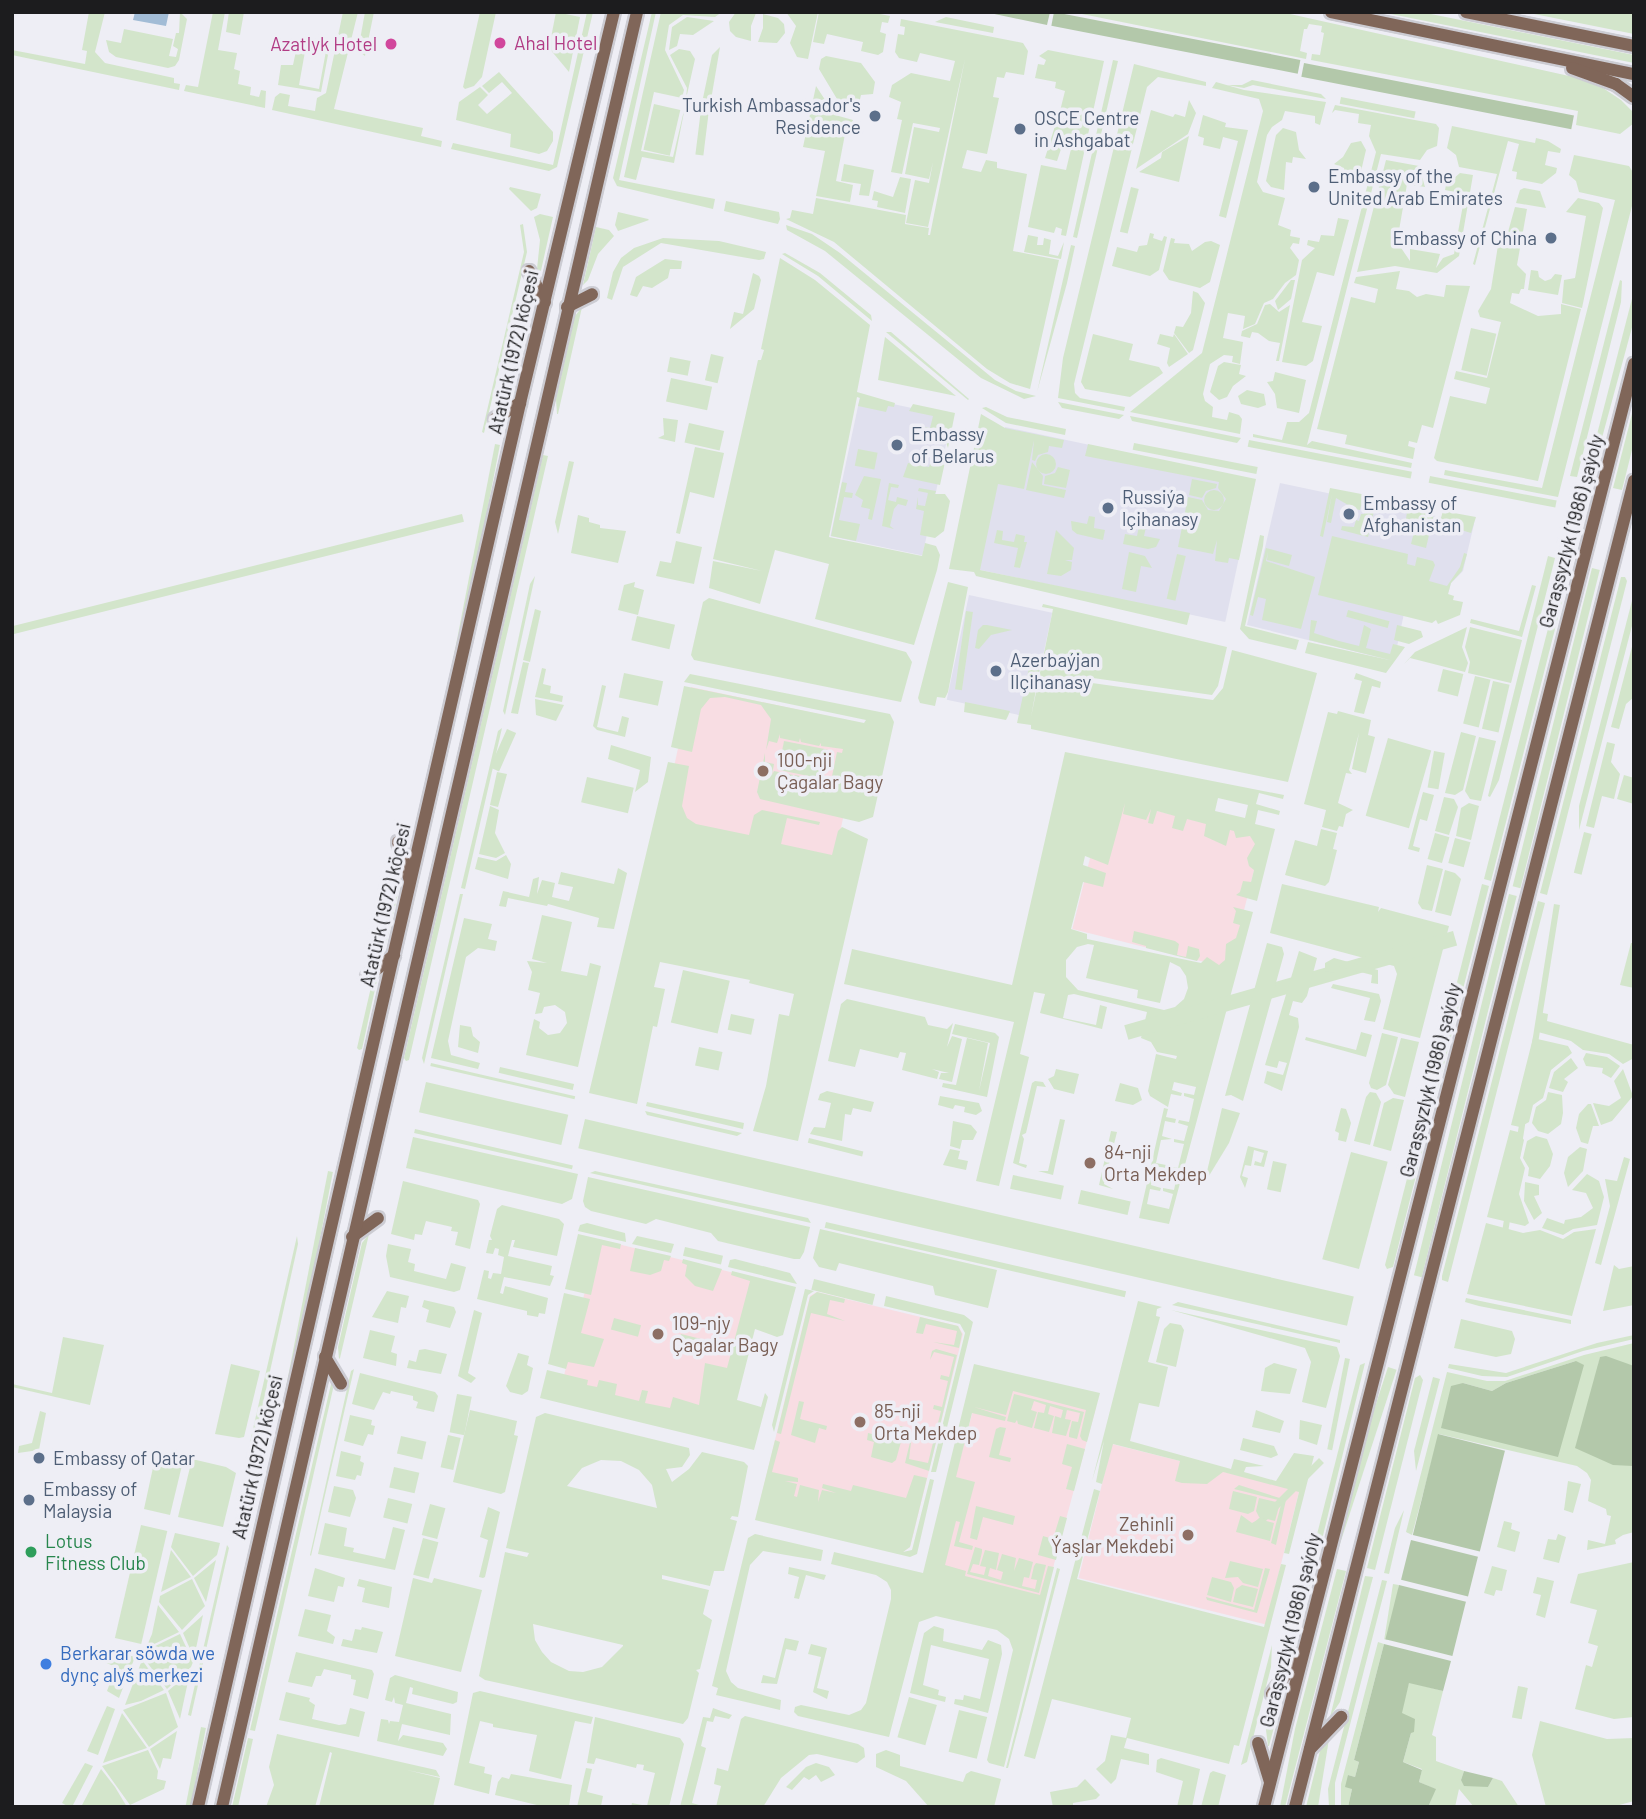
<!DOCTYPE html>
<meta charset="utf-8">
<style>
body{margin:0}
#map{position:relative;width:1646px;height:1819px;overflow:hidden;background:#eeeef5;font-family:Barlow,sans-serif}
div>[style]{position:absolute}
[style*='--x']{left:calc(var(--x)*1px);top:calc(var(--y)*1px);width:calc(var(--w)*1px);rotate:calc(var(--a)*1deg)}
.built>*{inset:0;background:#e0e0ee;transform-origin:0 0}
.education>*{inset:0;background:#f8dde3;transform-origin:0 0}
.green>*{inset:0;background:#d3e5cb;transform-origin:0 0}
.round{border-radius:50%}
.forest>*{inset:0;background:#b3c8aa;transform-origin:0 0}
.water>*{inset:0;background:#a2bcd6}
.roads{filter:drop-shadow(2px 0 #ccccd3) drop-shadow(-2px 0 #ccccd3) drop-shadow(0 2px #ccccd3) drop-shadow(0 -2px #ccccd3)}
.major>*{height:12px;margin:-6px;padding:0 6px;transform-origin:6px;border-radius:6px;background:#806659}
.dots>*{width:19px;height:19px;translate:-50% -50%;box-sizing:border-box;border:4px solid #eeeef5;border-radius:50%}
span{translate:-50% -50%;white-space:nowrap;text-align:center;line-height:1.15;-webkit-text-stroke:7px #eeeef5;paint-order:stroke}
.hotel-label{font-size:19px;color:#b23c85}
.left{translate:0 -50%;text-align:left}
.right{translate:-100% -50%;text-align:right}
.service-label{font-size:19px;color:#4e5e75}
.street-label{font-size:19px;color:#1c1c1e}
.education-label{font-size:19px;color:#785e54}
.leisure-label{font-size:19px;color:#27864d}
.shop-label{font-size:19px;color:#366cbe}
.frame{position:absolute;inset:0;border:14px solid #1c1c1e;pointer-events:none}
</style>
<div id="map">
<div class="built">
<div style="left:860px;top:397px;width:94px;height:142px;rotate:12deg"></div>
<div style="left:1005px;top:427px;width:256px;height:145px;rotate:12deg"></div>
<div style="clip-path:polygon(1280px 483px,1474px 524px,1463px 571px,1451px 583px,1448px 594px,1410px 585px,1394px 661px,1247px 625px)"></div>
<div style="left:969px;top:595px;width:85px;height:107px;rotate:12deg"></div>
</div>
<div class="education">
<div style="left:691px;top:687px;width:176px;height:136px;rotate:12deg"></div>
<div style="left:1105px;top:798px;width:162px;height:135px;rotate:14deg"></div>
<div style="left:598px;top:1239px;width:163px;height:155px;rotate:14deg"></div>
<div style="clip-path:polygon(817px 1292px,958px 1326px,963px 1334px,910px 1547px,903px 1552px,761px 1517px,758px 1510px,810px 1296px)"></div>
<div style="left:982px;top:1377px;width:118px;height:202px;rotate:15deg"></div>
<div style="left:1112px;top:1444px;width:193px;height:138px;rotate:14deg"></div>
</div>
<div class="green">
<div style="clip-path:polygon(89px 12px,105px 12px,95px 52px,105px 63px,174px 78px,174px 83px,180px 84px,179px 90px,12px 55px,12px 50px,85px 64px,87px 51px,82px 50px)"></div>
<div style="clip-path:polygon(180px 12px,187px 19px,179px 60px,175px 66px,168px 68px,116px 57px,109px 52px,106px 40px,121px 43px,124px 29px,173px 39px,169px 56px,176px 57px,178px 49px,173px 46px,176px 33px,179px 33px)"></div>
<div style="clip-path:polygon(213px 12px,225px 12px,218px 50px,237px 53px,234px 69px,240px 71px,238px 84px,251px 87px,250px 95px,259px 97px,261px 90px,266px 91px,265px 108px,184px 91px,186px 85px,198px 87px)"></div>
<div style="clip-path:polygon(229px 12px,244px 12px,240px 35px,226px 32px)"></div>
<div style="clip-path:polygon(343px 12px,358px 12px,334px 109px,423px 128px,421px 136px,442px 141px,441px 147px,272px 110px,275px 97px,280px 93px,290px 95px,288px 106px,315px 111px,317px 98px,326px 93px)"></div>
<div style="clip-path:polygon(365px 12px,374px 12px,365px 56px,358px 51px)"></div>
<div style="clip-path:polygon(480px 12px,496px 12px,482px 77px,474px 86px,465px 89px,463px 87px)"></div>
<div style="clip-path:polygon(556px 12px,580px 17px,569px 72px,549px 48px)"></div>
<div style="clip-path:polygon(587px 12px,593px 12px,557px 167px,549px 171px,451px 149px,453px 143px,553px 165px)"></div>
<div style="clip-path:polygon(652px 12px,656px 12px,619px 180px,715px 199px,713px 209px,617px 186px,613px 178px)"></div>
<div style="clip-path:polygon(661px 12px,722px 12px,715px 17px,683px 15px,669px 25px,665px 50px,684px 90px,682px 98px,654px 92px,641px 151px,673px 157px,686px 102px,674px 163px,642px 157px,636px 180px,624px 177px)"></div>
<div style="clip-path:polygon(736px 12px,756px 13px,751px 26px,751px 41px,736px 37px,730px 31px,729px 22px)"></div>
<div style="clip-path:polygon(786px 12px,818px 12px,808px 59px,797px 57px,790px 43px,796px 26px)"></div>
<div style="clip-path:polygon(819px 12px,870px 12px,890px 16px,888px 23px,882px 22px,880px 32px,886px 34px,883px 52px,878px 55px,861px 51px,863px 42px,827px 34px,824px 44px,813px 42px)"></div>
<div style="clip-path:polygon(1072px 12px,1281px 12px,1578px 78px,1603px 88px,1621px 100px,1634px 113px,1634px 123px,1620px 134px,1576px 125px,1578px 111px,1311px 60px,1312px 54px,1320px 55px,1324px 33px,1321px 32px,1322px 26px,1309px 24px,1307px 29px,1304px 29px,1300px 51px,1307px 53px,1306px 59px)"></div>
<div style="clip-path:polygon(1381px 12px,1421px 12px,1634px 55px,1634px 63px)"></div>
<div style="clip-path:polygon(1524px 12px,1634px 12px,1634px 34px)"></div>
<div style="clip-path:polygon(763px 14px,778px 18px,784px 24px,785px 33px,777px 43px,758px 42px,763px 28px)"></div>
<div style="clip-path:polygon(687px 17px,714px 21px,693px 35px,680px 34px,677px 46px,669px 50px,672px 27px)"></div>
<div style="clip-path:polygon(946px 17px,994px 27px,993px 33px,935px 22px)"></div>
<div style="clip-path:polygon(901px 19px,1023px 43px,1028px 51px,1024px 75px,1006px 72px,1004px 78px,997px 77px,993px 97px,999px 98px,987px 154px,967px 150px,962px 168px,981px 172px,986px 160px,997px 162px,997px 168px,1027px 174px,1013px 251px,1059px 260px,1030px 389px,1010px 383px,987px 369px,834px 242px,786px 219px,790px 218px,792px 210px,813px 214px,816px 198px,906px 215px,905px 224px,929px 228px,928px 235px,930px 235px,965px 59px,928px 227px,906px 223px,915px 180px,929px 183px,933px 162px,929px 179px,905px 174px,914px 127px,939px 132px,940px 128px,913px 123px,902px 174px,891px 172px,902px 120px,897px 119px,901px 102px,889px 97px,892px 85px,911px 73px,950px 81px,955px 61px,920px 53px,917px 62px,899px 58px,895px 52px,898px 34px,904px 35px,905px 27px,900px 26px)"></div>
<div style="clip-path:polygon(331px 39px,321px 92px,278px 85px,281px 65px,293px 65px,296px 51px,300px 52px,301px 46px,306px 46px,299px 85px,319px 89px,328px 40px)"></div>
<div style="clip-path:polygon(720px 47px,711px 100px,703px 98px,712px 55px)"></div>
<div style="clip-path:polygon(679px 49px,690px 51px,695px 59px,686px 99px,687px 88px,670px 55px)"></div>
<div style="clip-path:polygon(1048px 50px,1104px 61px,1066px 236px,1061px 235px,1062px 229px,1056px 227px,1054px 233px,1028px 227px,1041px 165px,1066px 170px,1071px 149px,1062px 146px,1057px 161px,1045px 158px,1055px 126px,1051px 119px,1053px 110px,1060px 111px,1065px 91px,1055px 88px,1056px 82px,1035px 78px,1038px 64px,1044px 65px,1046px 60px,1039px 56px)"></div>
<div style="clip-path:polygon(826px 56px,861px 63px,875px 82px,873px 94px,861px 95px,858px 108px,840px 104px,819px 69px,821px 59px)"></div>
<div style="clip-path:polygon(1113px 60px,1118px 61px,1077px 238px,1073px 237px)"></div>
<div style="clip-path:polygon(1134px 64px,1206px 82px,1206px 86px,1158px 77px,1147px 87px,1074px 384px,1075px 393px,1080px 398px,1125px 407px,1124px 411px,1058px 398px,1063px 358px)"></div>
<div style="clip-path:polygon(499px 72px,553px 132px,553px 141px,547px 151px,539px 154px,510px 147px,511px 134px,456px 120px,459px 102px,480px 87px,488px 95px,478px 105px,487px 114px,512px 93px,502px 82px,489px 93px,482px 86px)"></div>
<div style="clip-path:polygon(1252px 80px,1321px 94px,1326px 99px,1253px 85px,1244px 88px,1227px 85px,1242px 85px)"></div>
<div style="clip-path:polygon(1216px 82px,1244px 90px,1326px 102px,1320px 125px,1315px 123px,1315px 116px,1285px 111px,1282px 120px,1272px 127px,1267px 135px,1257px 182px,1263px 192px,1285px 198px,1278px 225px,1291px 230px,1290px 236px,1300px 238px,1299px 244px,1293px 243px,1290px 248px,1299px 260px,1296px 275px,1285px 283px,1273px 299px,1264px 303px,1255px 324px,1243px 329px,1245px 316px,1228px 313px,1223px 338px,1243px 342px,1240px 364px,1232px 362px,1233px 356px,1224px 355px,1210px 364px,1203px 394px,1205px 401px,1213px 407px,1212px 417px,1227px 420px,1229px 412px,1239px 415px,1242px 419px,1240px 434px,1130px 412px,1202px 353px,1263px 111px,1259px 99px,1212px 88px)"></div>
<div style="clip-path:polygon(816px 86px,835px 115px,853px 120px,852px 124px,847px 124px,836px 181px,853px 185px,850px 202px,816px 196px,825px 151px,803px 147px)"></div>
<div style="left:1341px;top:97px;width:76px;height:7px;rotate:11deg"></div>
<div style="clip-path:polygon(1189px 100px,1196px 113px,1188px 134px,1136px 169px,1151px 110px,1173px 117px,1175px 114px,1185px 117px)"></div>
<div style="left:702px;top:101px;width:8px;height:54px;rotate:7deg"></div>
<div style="left:654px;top:104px;width:27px;height:47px;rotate:13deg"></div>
<div style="clip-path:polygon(1335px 105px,1436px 124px,1439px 128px,1437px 146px,1427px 150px,1420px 160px,1381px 154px,1307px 445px,1312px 441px,1412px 463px,1411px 468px,1253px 437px,1253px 434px,1282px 440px,1287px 422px,1299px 422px,1309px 413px,1376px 152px,1369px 136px,1371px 125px,1358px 123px,1359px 114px,1335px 110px,1332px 113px)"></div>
<div style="clip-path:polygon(1203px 115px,1226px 123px,1225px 127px,1248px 130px,1226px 218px,1219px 216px,1238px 141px,1223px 137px,1220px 149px,1203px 145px,1204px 138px,1198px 136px)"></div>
<div style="clip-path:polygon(1452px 126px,1535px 143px,1536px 138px,1548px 141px,1561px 149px,1560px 153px,1548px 151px,1545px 165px,1557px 168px,1556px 173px,1542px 184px,1516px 179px,1517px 172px,1512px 171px,1519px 144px,1508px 141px,1475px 265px,1473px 264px,1497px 174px,1459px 167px,1456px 155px,1447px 148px)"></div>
<div style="clip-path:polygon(1283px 128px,1296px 132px,1299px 150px,1306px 159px,1293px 157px,1292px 163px,1286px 162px,1284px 190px,1271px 187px,1266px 181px,1276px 135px)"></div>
<div style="clip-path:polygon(1189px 136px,1179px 182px,1139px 172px,1161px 158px,1162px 152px)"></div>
<div style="clip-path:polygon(1361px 141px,1366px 150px,1358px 184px,1346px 181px,1344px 168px,1334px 164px,1343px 157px,1351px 143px)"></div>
<div style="clip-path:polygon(1574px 155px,1629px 166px,1634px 174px,1634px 198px,1558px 497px,1444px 475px,1445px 470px,1542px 488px,1615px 200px,1579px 192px,1576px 181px,1569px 175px)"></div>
<div style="clip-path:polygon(1386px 160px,1419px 166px,1425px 187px,1407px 184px,1397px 242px,1410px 261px,1410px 249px,1440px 254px,1436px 268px,1443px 258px,1454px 254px,1465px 194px,1445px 190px,1446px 185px,1460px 173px,1473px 175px,1459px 256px,1437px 273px,1395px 266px,1357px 272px)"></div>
<div style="clip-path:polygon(844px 164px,874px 170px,869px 196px,859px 195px,861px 184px,841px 181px)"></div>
<div style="clip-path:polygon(900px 177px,911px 179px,905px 213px,877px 207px,878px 201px,872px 200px,874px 191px,893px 197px)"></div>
<div style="clip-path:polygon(510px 187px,541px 194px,537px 208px,531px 211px,509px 189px)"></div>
<div style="left:1131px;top:187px;width:8px;height:46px;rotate:14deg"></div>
<div style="clip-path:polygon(1524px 188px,1540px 191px,1546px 208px,1516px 203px,1520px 190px)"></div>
<div style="clip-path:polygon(1578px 198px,1599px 203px,1603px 208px,1582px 308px,1562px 303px,1564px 280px,1575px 278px,1586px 216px,1566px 212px)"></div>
<div style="clip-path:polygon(726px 201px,779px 212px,780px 219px,778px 224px,724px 211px)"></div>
<div style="clip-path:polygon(1515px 207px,1527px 209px,1517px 265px,1526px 274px,1524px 289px,1521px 289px,1519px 294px,1512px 293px,1510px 303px,1538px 316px,1561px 314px,1561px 304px,1581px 309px,1538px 481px,1437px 461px,1434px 458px,1450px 396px,1486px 404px,1490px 388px,1454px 379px,1456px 371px,1487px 378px,1501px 322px,1480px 317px,1478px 311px,1491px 289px,1500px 233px,1508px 232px)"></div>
<div style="clip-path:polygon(618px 212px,648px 219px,649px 220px,618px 231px,615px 225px)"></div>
<div style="clip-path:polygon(540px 214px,553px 217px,540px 275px,537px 269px,540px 240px,534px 217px)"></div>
<div style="clip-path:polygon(1338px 218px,1349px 220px,1334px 276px,1317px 272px,1302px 322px,1322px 326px,1313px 361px,1306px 366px,1282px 362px,1302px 260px,1315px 248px,1307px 245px,1308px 240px,1319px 242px,1321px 235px,1334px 236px)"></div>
<div style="clip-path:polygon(523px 224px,527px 252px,484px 433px,482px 432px,524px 252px,520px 225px)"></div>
<div style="clip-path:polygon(786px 225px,812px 234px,840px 253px,995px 380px,1016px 391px,1036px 396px,1024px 399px,981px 378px,825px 251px,787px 230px)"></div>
<div style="clip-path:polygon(596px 227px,609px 230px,614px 236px,598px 254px,588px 280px,583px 285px)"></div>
<div style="clip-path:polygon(1150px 233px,1154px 234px,1153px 238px,1162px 241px,1164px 236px,1167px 237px,1159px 270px,1150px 276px,1112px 266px,1117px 247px,1137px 252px,1139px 246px,1147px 245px)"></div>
<div style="clip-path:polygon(1028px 235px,1038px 237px,1037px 245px,1043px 245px,1044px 238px,1051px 240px,1049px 254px,1058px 256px,1064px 242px,1061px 259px,1024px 252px)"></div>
<div style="clip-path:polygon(663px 238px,719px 241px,766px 252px,764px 259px,759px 260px,661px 243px,623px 267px,612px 300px,607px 298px,613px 272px,621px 258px,634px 248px)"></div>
<div style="clip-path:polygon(1171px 238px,1175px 239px,1174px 243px,1189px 244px,1192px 251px,1205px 242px,1211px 241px,1220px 245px,1210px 282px,1200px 288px,1169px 280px,1163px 271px)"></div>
<div style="clip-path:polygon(1071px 245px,1075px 246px,1067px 283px,1037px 392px)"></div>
<div style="clip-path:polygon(785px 253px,820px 273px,871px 315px,872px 321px,818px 276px,782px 254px)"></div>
<div style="clip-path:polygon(780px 258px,815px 280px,870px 325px,857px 392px,895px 403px,894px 407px,888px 406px,886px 412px,858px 406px,860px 398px,857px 397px,829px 537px,922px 556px,925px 543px,936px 546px,940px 555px,937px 570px,914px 645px,815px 619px,829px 564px,775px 550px,760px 604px,709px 588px,713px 561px,762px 571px,713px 559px,758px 360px,761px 360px,764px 350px,761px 349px)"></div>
<div style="clip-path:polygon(665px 259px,682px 261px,681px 269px,670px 269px,668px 278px,652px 288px,643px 286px,637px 297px,630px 295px,636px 277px)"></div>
<div style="clip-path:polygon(1531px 270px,1538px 271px,1539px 277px,1545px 281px,1551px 279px,1555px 274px,1562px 275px,1558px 295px,1528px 290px)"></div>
<div style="clip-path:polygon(1400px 271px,1396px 289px,1409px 291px,1417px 297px,1426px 294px,1444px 297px,1446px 285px,1470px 286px,1433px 428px,1422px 425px,1417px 443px,1409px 441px,1408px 446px,1415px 448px,1413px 459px,1345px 444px,1347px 435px,1317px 429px,1351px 297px,1375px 303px,1378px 289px,1354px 283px,1356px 277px)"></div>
<div style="clip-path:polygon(753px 273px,759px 276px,761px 280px,754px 309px,730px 329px,734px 312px,743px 314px)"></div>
<div style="clip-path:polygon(1291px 280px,1295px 280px,1291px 299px,1278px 310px,1275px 301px)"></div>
<div style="clip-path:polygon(1620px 280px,1622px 281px,1621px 302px,1577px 477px,1570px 476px)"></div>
<div style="clip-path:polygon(1193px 291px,1198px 293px,1205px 303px,1193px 350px,1189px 353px,1174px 333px,1176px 326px,1183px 327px,1191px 313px)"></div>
<div style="clip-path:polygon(1634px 291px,1634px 320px,1590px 482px,1586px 477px)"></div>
<div style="clip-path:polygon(531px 293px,532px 307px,513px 393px,506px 403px)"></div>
<div style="clip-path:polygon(1270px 304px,1279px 312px,1290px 305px,1279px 361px,1276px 361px,1280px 343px,1269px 341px,1258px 333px,1252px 332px,1250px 338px,1241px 336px,1242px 331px,1257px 324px,1265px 305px)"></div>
<div style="clip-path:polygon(582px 307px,558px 414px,557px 414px,556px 399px,575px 316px)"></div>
<div style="left:1471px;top:328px;width:26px;height:43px;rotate:13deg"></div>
<div style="clip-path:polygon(886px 332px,891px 332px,969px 399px,968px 400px)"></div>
<div style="clip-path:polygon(1093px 334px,1133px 344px,1129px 360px,1159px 367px,1163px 373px,1130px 397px,1085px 389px,1081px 382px)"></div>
<div style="clip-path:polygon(1160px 334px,1173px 337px,1174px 334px,1188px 354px,1169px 367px,1167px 363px,1170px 348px,1157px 344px)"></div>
<div style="clip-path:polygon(885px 337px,956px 396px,878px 380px)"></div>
<div style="left:711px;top:354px;width:13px;height:27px;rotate:13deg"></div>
<div style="left:670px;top:357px;width:21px;height:15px;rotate:11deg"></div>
<div style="clip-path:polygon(1224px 362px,1241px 365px,1239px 374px,1246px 376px,1233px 386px,1227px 397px,1219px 400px,1210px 392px,1218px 366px)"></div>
<div style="clip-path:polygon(1275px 372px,1306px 380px,1299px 413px,1277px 408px,1275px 394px,1267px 382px,1273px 381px)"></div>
<div style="left:671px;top:378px;width:42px;height:24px;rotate:12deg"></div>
<div style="clip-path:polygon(1247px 390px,1264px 394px,1266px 405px,1258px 408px,1241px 404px,1238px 396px)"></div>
<div style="clip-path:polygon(1058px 402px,1124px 415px,1119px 419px,1062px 408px)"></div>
<div style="clip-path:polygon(913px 404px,955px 413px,948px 448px,946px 442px,911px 435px,914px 425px,930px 428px,933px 416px,909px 411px)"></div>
<div style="clip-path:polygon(1634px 406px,1634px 442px,1622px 490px,1613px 488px)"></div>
<div style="clip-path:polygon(986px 407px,1007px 417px,1066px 429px,1065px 435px,1006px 423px,982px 408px)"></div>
<div style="clip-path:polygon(981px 414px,1005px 428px,1064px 440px,1062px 448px,1049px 446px,1048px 452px,1038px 455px,1035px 461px,1032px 460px,1034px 440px,1024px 489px,998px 484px,980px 570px,1190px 613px,1187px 625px,976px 576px,974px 572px,949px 569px)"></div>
<div style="clip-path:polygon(1130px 416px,1187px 427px,1241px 438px,1237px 443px,1132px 421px)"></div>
<div style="clip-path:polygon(663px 418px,678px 420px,675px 442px,658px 438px,664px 435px)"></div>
<div style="left:689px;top:423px;width:36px;height:20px;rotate:13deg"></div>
<div style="left:1249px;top:440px;width:166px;height:7px;rotate:11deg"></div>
<div style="left:1134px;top:443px;width:126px;height:7px;rotate:11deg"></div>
<div style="left:495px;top:444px;width:5px;height:403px;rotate:11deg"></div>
<div style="clip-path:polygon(1088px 444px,1256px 479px,1239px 560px,1229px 558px,1228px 563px,1215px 561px,1217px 540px,1213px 554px,1178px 547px,1188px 497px,1202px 500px,1208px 510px,1219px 511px,1226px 499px,1218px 488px,1219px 482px,1085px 456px)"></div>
<div style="clip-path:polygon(695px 447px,724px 453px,714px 498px,690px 492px,680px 534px,676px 533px)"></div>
<div style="left:858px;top:449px;width:20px;height:17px;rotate:11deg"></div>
<div style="clip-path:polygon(941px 452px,947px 453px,940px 485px,903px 477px,908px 463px,929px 467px,930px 464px,938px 465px)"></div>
<div class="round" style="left:1036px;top:454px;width:20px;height:20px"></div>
<div style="clip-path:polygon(543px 455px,548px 456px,409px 1060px,406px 1061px,404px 1058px)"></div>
<div style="clip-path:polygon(569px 461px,574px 462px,558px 534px,555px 522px)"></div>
<div style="clip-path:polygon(1032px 462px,1043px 476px,1042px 485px,1066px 490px,1064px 498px,1026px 490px)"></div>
<div style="clip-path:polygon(1058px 467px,1070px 470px,1066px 488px,1044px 484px,1045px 476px,1055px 473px)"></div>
<div style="clip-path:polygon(864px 476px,881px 479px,872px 520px,868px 519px,870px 509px,861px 507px,863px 500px,855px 495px)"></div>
<div style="left:1430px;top:476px;width:129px;height:7px;rotate:11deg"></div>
<div style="clip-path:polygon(1192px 479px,1217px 484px,1216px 488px,1206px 491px,1202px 498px,1189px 495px)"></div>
<div style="clip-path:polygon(842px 482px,847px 483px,845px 492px,853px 493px,852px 498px,844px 497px,839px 520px,860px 524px,856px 541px,831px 536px)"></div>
<div style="clip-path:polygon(889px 483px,899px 485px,898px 488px,891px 487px,888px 500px,896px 502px,897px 497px,908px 500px,906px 506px,898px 504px,894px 509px,890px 526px,894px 529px,882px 526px)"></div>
<div style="clip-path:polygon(919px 488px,936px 491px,935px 494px,945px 494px,950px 501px,944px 531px,935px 538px,920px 535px,924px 511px,916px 509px,918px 497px,918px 505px,925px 506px,928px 493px,918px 491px)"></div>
<div style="clip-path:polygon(1330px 488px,1377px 497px,1375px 509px,1361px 506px,1360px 510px,1355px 509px,1336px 498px,1331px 523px,1327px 522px,1332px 494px,1323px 537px,1320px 536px)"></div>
<div class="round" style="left:1204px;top:490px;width:20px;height:20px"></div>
<div style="clip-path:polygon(1389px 500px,1435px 509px,1426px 548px,1411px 544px,1416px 524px,1406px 519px,1407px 512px,1387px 506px)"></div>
<div style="clip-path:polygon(1362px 508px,1374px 511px,1368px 537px,1341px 530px,1342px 526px,1354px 527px,1356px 520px,1359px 521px,1361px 514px,1364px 514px)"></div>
<div style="clip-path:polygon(1443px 511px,1476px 517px,1471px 533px,1451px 527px,1445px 535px,1436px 535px)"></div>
<div style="left:462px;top:514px;width:8px;height:545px;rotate:76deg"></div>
<div style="clip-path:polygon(578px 515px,589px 518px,589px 522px,600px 525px,600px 528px,626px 531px,618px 563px,571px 553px)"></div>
<div style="clip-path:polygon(1089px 516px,1095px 517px,1094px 528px,1105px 530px,1103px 540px,1077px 534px,1072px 530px,1071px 521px,1087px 524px)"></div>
<div style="clip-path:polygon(1139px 526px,1146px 527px,1144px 536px,1160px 539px,1156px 547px,1148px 549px,1123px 544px,1125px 534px,1137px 536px)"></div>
<div style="clip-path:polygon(997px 530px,1003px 531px,1002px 540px,1014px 542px,1016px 534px,1025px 536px,1024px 542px,1027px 542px,1020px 568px,1014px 567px,1018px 548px,994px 543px)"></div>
<div style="clip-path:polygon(1056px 530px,1074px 548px,1072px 560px,1065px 560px,1072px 562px,1071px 570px,1061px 576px,1047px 574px)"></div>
<div style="clip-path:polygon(1260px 535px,1264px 536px,1263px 546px,1245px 626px,1299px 640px,1296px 650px,1249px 639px,1240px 629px)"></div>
<div style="clip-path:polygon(1332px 536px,1408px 554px,1407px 564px,1415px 566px,1417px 557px,1433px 561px,1435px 565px,1429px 581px,1447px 586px,1460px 567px,1464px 553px,1467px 554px,1462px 571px,1451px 583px,1448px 594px,1454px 596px,1453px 600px,1463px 602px,1460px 615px,1438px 624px,1436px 620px,1432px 623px,1318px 595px)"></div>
<div style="clip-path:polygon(676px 541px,702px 547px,694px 584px,656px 576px,660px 561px,671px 563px)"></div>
<div style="clip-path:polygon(1266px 548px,1292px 555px,1289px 566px,1267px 560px,1268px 552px,1266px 561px,1315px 577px,1301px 629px,1262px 620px,1266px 599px,1258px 597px,1253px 616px,1250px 615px)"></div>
<div style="clip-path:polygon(1129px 552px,1145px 556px,1152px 568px,1141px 566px,1136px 592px,1122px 589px)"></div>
<div style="left:1177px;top:554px;width:9px;height:46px;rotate:13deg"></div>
<div style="clip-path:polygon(1548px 556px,1555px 558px,1499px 780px,1490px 797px,1488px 796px)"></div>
<div style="clip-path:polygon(1565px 562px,1569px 562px,1571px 566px,1491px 881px,1484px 879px)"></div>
<div style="left:1592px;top:568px;width:8px;height:328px;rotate:14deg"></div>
<div style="clip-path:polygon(535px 576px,505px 715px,503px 711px,530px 584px)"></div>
<div style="clip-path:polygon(1621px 577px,1625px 577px,1627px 581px,1547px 895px,1540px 893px)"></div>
<div style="clip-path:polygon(635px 582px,634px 587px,644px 590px,638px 615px,618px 610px,624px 585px)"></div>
<div style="clip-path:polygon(948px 582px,968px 587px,948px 692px,945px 698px,937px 697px,935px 706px,920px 703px,918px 698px)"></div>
<div style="clip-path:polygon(1532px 585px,1536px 586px,1522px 637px,1470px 623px,1471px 619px,1519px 631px)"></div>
<div style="clip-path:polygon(1634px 593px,1634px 618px,1579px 830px,1579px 806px)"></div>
<div style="clip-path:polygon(709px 598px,906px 652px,912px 662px,901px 702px,694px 660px,691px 655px,703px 602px)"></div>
<div style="clip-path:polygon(1043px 604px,1227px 647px,1218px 686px,1212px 695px,1086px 677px,1085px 682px,1213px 700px,1223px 688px,1232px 650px,1317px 673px,1288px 782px,1031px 729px,1031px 725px,1017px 723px,1032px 654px,1042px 656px,1031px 717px,1053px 609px,1042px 607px)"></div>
<div style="clip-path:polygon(535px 609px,541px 611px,530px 662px,523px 660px)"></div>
<div style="left:1348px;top:610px;width:43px;height:7px;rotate:15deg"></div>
<div style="left:966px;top:611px;width:7px;height:79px;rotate:8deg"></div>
<div style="left:637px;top:616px;width:39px;height:25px;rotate:13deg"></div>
<div style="clip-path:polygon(1311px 620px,1317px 621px,1314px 633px,1339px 641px,1359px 646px,1364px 625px,1371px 629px,1366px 648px,1390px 654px,1393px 644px,1405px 647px,1386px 673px,1305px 653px,1308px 642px,1394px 661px,1309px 640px)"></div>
<div style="clip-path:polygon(983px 625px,987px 625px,1012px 630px,991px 635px,979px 649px,975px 648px,978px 630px)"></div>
<div style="clip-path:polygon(1397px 625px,1421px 631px,1423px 637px,1409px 644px,1394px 640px)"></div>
<div style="clip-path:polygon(1467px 627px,1462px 647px,1468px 663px,1465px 672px,1410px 658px,1404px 664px,1415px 652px)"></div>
<div style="clip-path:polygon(1470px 627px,1522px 640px,1511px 683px,1468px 673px,1470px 662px,1465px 647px)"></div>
<div style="clip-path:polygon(1634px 639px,1634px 697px,1626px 704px,1619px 729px,1611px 727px)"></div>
<div style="clip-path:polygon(523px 662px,529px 663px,518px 714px,511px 713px)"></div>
<div style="clip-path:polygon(542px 668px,546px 669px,543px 684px,551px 686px,550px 693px,563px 696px,562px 702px,535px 697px)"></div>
<div style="left:1443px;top:669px;width:21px;height:23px;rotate:14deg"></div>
<div style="left:624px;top:673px;width:40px;height:25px;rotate:12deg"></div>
<div style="clip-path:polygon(1356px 673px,1381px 682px,1380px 688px,1372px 686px,1364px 714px,1354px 712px,1362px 681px,1354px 679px)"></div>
<div style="clip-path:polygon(690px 674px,890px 714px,894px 722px,873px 817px,859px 822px,760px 799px,757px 792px,765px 753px,765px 762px,774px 764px,772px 775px,774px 771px,793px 775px,792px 779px,795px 775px,813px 779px,813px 784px,815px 780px,835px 784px,835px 787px,837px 782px,831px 781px,837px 752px,842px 753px,843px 749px,821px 746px,821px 743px,819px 746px,801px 742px,800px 738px,799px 742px,780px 738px,780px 734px,777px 743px,769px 741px,766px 750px,771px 719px,761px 705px,725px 697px,710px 698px,701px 709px,692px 752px,671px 747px,684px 686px,864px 723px,866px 720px,684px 682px)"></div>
<div style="left:1475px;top:676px;width:16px;height:49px;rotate:14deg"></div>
<div style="left:1493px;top:681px;width:17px;height:49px;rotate:13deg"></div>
<div style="clip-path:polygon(602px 685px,606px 686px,597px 727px,618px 732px,622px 716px,629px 718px,625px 737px,597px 730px,593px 726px)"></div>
<div style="clip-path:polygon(535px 699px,564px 705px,556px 721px,536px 715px)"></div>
<div style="clip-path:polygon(965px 702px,1010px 711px,1008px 716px,1006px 720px,964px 712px)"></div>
<div style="clip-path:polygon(1338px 711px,1371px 720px,1368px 735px,1375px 737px,1366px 773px,1352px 769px,1359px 733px,1349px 770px,1352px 774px,1346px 773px,1338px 803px,1353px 810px,1346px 814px,1343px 827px,1339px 826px,1337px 831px,1322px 827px,1326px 810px,1304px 804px,1328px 712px,1337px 714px)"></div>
<div style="clip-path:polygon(502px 728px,465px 889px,461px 888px,498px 731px)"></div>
<div style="left:507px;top:729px;width:10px;height:42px;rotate:24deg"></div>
<div style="clip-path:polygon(1461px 732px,1476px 736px,1463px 790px,1455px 795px,1445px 793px)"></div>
<div style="clip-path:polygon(1479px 737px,1496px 741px,1481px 801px,1470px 799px,1465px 791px)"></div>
<div style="left:1388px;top:738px;width:45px;height:81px;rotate:16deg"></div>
<div style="left:784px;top:741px;width:44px;height:13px;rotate:11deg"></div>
<div style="clip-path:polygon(1607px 742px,1615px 744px,1611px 762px,1620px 774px,1614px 799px,1602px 796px,1594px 828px,1586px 826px)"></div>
<div style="clip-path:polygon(611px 745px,651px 757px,648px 782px,635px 792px,640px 770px,608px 759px)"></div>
<div style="left:1434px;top:751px;width:11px;height:37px;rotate:10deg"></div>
<div style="clip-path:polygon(evenodd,1065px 752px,1284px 795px,1283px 799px,1259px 793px,1256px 804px,1280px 811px,1279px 815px,1258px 810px,1255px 824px,1275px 829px,1257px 901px,1236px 895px,1240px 892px,1243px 881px,1251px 882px,1254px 870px,1249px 866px,1247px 858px,1255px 844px,1250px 836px,1236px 838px,1234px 831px,1230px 830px,1226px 846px,1204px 836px,1206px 824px,1187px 819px,1183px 831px,1172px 828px,1175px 816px,1157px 811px,1153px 824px,1148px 823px,1151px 809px,1146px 820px,1123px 814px,1125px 803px,1108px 865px,1085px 856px,1083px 865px,1106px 873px,1103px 887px,1083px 882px,1071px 929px,1087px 934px,1087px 939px,1201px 963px,1207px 957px,1219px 965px,1225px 960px,1226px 944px,1236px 938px,1240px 925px,1233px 923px,1236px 911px,1233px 907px,1253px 912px,1169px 1224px,1139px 1218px,1164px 1108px,1168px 1109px,1166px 1117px,1176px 1119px,1175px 1123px,1165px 1121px,1162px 1136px,1172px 1139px,1161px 1140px,1156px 1163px,1166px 1165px,1165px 1168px,1155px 1166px,1151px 1185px,1161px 1188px,1160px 1191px,1150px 1189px,1147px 1204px,1169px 1209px,1173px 1194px,1163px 1191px,1163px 1188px,1174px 1190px,1178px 1171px,1168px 1168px,1168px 1166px,1178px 1168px,1184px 1144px,1174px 1142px,1174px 1139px,1184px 1141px,1188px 1126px,1178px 1123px,1179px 1120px,1189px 1122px,1194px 1099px,1184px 1096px,1184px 1093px,1194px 1095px,1196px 1087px,1174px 1082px,1172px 1090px,1182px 1093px,1181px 1096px,1171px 1094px,1168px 1107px,1150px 1096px,1148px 1091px,1156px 1054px,1176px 1059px,1177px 1056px,1157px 1052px,1151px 1042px,1141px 1038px,1147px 1012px,1074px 994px,1068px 995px,1063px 1018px,1096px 1025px,1100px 1005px,1107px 1007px,1102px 1029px,1040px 1013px,1045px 994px,1034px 992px,1020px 1054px,1029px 1057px,999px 1186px,976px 1181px,1014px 1022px,844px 984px,852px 949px,1012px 985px,1065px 752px,1218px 798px,1248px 805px,1245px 818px,1215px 811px,1218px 798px,1065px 752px,1088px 944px,1094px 945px,1086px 978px,1138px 990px,1137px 998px,1160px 1003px,1170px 962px,1180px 967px,1186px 976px,1188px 988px,1184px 999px,1175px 1007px,1164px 1010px,1078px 990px,1066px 977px,1066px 960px,1077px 947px,1088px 944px)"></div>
<div style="left:781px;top:757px;width:44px;height:13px;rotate:12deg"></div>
<div style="clip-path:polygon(668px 762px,689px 766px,682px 806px,687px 818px,696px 824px,749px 835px,754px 815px,762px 810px,820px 822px,819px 825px,787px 818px,781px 844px,832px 855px,838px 831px,842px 827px,868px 839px,798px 1141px,753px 1131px,766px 1086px,779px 1014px,789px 1016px,794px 994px,749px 983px,750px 980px,660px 962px,654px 987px,665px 989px,657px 1027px,653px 1026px,637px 1104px,589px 1093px)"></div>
<div style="clip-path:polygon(497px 772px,507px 774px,498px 807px,490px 805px)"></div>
<div style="clip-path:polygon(1624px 775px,1634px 778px,1634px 804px,1617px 799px)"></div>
<div style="left:587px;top:777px;width:48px;height:26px;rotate:13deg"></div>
<div style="clip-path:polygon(1423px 792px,1434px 795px,1427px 821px,1420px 819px,1413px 846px,1420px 848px,1419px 852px,1408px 849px)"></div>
<div style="clip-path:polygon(1444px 797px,1454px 799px,1458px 807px,1449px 835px,1435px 831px)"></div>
<div style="clip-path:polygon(1469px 803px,1479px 806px,1471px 840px,1456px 836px,1461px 808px)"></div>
<div style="clip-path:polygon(490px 806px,499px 810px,495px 833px,505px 853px,496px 858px,479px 854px)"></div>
<div style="clip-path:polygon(1321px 829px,1337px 833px,1333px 849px,1337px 850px,1329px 882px,1325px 886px,1285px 875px,1295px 840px,1317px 846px)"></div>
<div style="left:1584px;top:832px;width:8px;height:42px;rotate:14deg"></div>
<div style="left:1435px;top:833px;width:15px;height:27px;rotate:16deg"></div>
<div style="left:1455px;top:838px;width:16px;height:26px;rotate:15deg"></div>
<div style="clip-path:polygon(506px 855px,511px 864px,508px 879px,475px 869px,478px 857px,496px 861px)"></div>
<div style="clip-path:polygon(1427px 865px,1443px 869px,1432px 911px,1422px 909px,1418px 903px)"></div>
<div style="clip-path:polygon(399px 866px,401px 881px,386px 945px,377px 959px)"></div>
<div style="clip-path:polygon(618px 868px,627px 873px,614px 929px,597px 927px,599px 918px,548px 904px,547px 906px,508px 898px,506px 907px,499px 906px,503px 891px,529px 897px,533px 879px,539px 877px,537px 894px,542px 880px,555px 883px,552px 897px,569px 901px,573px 887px,558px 884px,561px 872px,614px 884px)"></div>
<div style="clip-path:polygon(1445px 870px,1455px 873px,1461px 879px,1451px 916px,1435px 912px)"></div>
<div style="clip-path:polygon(1282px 884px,1379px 907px,1378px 912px,1381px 908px,1449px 926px,1420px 1038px,1383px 1029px,1397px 974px,1394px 966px,1270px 933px)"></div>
<div style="clip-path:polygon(1482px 884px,1489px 886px,1393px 1267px,1387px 1269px,1385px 1265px)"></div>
<div style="clip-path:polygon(460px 894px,463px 894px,424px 1064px,422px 1058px)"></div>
<div style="left:1509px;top:894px;width:8px;height:393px;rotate:14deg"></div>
<div style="clip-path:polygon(1538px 901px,1545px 903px,1448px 1282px,1442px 1280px,1442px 1276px)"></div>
<div style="left:1554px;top:904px;width:6px;height:395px;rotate:9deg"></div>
<div style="clip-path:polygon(542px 915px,572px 922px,561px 971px,587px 976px,590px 963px,601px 966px,578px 1067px,526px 1055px,534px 1019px,540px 1022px,539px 1028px,548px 1035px,560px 1033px,567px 1023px,565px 1012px,555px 1005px,544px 1007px,542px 1013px,535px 1014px,540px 993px,528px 990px,532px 972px,527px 961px,547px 963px,532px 959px)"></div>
<div style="clip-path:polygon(464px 918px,492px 924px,488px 939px,497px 941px,495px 951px,478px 948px,466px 957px,448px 1041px,451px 1055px,480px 1063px,478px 1069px,431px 1058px)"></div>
<div style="clip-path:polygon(1134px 931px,1175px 941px,1179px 944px,1177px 955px,1186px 957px,1188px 946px,1199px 949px,1200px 956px,1197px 961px,1146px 948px,1146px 946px,1132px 942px)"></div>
<div style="left:1453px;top:931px;width:15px;height:342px;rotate:74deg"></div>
<div style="clip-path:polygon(1267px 943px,1282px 947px,1284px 954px,1243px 1101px,1231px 1095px,1225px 1096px)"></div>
<div style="clip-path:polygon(1631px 943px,1634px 943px,1634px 988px,1620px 985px)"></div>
<div style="clip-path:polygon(1299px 951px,1317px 958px,1307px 996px,1302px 1003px,1293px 1001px,1289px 1015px,1298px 1018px,1299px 1027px,1282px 1091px,1264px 1083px,1267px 1071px,1283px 1075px,1287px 1063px,1279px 1061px,1277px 1068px,1265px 1065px)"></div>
<div style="clip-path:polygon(1334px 958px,1378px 970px,1378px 984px,1371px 983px,1372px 975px,1337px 966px,1334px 973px,1325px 971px,1325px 963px)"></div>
<div style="left:683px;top:970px;width:48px;height:54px;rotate:13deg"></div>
<div style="clip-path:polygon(377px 980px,362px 1049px,359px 1050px,357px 1048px,371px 987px)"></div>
<div style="clip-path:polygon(1333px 984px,1379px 994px,1381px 1001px,1375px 1022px,1364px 1020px,1370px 998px,1331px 988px)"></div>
<div style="clip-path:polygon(847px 999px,925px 1017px,928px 1025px,947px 1029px,953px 1023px,947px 1047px,952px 1036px,962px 1039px,952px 1082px,939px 1079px,941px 1073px,949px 1073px,932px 1069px,939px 1072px,937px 1079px,902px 1070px,906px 1053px,900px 1052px,898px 1058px,860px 1049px,855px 1067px,828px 1061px,841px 1004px)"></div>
<div style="clip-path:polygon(1538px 1012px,1548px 1014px,1547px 1021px,1634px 1045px,1634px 1058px,1623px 1064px,1609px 1054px,1583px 1050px,1571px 1041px,1538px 1032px)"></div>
<div style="left:731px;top:1014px;width:24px;height:16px;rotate:12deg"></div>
<div style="clip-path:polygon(955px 1024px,995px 1033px,999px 1037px,987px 1097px,942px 1087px,943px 1083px,956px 1085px,967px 1038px,988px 1043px,979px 1091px,990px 1043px,952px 1034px)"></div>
<div style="clip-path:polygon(460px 1025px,471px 1027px,473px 1036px,480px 1042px,478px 1053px,458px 1047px)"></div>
<div style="clip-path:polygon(1361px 1032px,1372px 1035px,1366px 1057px,1305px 1040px,1306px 1037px,1356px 1050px)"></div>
<div style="clip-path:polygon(1382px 1033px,1398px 1037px,1386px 1085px,1377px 1090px,1371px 1088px,1369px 1083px)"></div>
<div style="clip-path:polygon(1401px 1038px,1419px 1042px,1405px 1097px,1394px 1094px,1388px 1085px)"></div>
<div style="clip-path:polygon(1533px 1038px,1568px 1046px,1572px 1053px,1551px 1070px,1543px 1098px,1533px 1105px,1529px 1122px,1520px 1127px,1511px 1125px)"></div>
<div style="left:699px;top:1047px;width:24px;height:19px;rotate:12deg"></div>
<div style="clip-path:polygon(1586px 1053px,1607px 1057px,1620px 1066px,1611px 1078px,1602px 1073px,1603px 1068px,1586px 1066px,1583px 1059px)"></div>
<div style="clip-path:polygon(1571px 1058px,1578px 1068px,1564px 1079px,1568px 1082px,1563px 1092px,1549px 1088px,1554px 1072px)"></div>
<div style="left:431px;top:1063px;width:148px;height:3px;rotate:13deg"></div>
<div style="left:500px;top:1067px;width:76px;height:6px;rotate:13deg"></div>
<div style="clip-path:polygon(1056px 1069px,1079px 1074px,1074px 1094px,1054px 1089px,1048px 1079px,1054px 1076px)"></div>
<div style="clip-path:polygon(1623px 1069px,1633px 1096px,1612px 1121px,1601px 1125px,1593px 1103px,1609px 1106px,1621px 1098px,1614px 1081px)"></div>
<div style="clip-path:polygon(1035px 1081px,1043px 1082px,1046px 1087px,1037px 1086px,1026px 1133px,1022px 1135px,1024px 1139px,1019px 1163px,1027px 1165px,1026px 1168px,1013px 1163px,1032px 1083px)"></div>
<div style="left:426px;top:1082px;width:146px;height:31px;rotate:13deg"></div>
<div style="clip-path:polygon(1120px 1083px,1138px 1088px,1142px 1100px,1133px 1105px,1115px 1101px)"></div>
<div style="clip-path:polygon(827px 1091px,874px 1102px,871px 1112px,853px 1108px,851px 1115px,845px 1114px,842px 1141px,810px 1134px,814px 1127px,825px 1128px,831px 1103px,818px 1100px,820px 1094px)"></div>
<div style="clip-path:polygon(1370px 1092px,1376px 1093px,1381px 1102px,1370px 1145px,1354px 1141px,1366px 1097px)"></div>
<div style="clip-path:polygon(1548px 1092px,1562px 1095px,1563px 1113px,1561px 1124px,1548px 1134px,1538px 1131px,1532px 1123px,1536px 1107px,1546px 1100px)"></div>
<div style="clip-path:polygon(940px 1096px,979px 1103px,982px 1111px,976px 1115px,964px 1112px,965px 1107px,955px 1105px,953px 1109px,938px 1105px)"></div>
<div style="clip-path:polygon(1393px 1098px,1404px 1100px,1391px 1151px,1373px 1146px,1384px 1103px)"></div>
<div style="clip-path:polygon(647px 1102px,744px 1123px,743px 1129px,646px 1106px)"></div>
<div style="clip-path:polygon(1588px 1104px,1591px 1104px,1599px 1126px,1593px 1126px,1588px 1144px,1581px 1142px,1576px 1128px,1579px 1114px)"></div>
<div style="clip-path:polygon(1222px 1108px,1240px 1113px,1229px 1143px,1204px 1184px)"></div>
<div style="clip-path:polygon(1341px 1108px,1346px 1109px,1351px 1123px,1346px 1142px,1338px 1140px,1339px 1133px,1335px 1131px)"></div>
<div style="clip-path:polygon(645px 1111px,742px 1133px,737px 1136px,647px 1115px)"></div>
<div style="left:585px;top:1119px;width:789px;height:30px;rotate:13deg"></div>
<div style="clip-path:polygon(1060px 1119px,1065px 1120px,1053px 1175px,1038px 1171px,1048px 1171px)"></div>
<div style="clip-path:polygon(953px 1121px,971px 1125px,977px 1132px,973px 1140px,962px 1140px,960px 1149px,950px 1146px)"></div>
<div style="left:415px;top:1129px;width:162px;height:4px;rotate:13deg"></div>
<div style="clip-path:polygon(1510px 1130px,1518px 1132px,1524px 1140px,1520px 1158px,1525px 1168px,1519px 1194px,1529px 1223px,1525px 1226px,1487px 1217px)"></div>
<div style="clip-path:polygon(1111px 1131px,1117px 1132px,1104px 1184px,1113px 1189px,1099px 1185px)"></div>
<div style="clip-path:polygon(1536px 1136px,1547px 1139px,1553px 1154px,1550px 1166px,1540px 1179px,1528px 1176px,1529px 1168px,1523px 1158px,1527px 1141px)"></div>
<div style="clip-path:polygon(413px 1137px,578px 1174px,572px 1199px,562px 1204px,406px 1168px)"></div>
<div style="left:809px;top:1138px;width:56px;height:5px;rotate:14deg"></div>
<div style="clip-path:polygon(1248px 1146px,1268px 1151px,1264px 1167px,1254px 1165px,1255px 1161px,1261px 1163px,1264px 1153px,1254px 1150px,1251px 1166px,1245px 1165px,1242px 1176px,1248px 1178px,1245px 1188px,1240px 1177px)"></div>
<div style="clip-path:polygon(1580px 1147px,1587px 1149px,1583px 1171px,1568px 1187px,1564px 1173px,1568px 1157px)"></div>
<div style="clip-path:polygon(950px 1149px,960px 1151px,958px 1159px,968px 1161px,966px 1170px,943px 1165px)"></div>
<div style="left:1351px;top:1152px;width:38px;height:111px;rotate:15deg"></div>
<div style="clip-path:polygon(1624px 1157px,1630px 1159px,1601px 1265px,1595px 1263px,1610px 1206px,1605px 1179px,1617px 1181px)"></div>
<div style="left:1273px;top:1161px;width:14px;height:29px;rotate:12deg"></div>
<div style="left:328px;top:1171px;width:5px;height:562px;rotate:11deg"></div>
<div style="clip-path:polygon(595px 1171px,808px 1218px,811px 1223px,590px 1173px)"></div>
<div style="clip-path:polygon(1587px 1174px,1599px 1181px,1604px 1197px,1597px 1225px,1573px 1229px,1563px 1235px,1542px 1228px,1547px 1218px,1564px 1224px,1565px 1220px,1581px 1217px,1593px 1208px,1586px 1193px,1572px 1190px)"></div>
<div style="left:1013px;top:1175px;width:52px;height:14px;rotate:12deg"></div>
<div style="clip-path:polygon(588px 1177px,810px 1227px,804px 1252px,800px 1259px,794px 1259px,718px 1241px,711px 1233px,656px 1219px,646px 1224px,591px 1211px,585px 1207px,583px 1201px)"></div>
<div style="clip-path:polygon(403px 1181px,478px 1200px,480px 1204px,470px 1249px,455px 1245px,458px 1232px,451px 1231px,452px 1227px,426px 1221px,422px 1235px,415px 1234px,414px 1240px,391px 1234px)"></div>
<div style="clip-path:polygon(1525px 1182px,1539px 1185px,1539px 1195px,1534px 1196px,1542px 1213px,1534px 1220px,1524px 1201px)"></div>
<div style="left:1081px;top:1190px;width:51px;height:14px;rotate:13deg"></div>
<div style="clip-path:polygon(502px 1205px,559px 1219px,564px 1224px,557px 1256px,513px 1247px,515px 1240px,512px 1240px,508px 1256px,552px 1266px,550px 1275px,554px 1276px,550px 1286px,504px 1277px,500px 1293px,503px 1294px,505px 1286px,548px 1298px,545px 1314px,539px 1313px,538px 1317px,527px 1315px,527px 1311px,477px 1299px,484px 1270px,489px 1271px,488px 1278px,491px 1279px,493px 1273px,501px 1274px,504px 1257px,498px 1255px,499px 1249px,495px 1248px,493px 1254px,486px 1253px,489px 1240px,492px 1240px,490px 1236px,497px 1209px)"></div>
<div style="left:826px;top:1222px;width:308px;height:6px;rotate:13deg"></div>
<div style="clip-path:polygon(587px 1223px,625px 1233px,626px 1242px,578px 1231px,580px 1225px)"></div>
<div style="clip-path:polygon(1486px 1223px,1523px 1233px,1540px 1230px,1563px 1239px,1574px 1232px,1596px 1229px,1572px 1316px,1467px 1294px)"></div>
<div style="clip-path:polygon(820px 1229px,997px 1270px,988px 1308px,935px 1295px,933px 1286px,839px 1263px,836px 1271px,819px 1267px,813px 1258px)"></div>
<div style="clip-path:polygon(369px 1234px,340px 1358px,339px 1359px,338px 1347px,362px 1243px)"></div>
<div style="clip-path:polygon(578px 1234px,621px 1244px,620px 1249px,602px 1245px,591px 1295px,565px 1289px)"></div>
<div style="clip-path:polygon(297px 1236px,298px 1244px,256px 1435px,250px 1442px)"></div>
<div style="clip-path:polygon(637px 1236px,674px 1244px,671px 1253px,632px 1244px)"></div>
<div style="clip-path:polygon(388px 1244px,411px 1249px,408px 1262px,415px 1264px,414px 1271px,446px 1279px,451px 1263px,466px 1267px,460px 1290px,454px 1292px,390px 1277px,386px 1256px)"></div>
<div style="left:685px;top:1247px;width:39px;height:9px;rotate:13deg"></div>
<div style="clip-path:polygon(635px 1248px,671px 1256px,669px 1261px,664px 1260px,661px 1271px,650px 1275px,630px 1271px)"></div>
<div style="clip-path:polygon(683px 1259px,722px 1269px,713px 1291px,695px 1286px,685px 1276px,687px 1265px,682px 1263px)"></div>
<div style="clip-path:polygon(735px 1259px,790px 1273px,797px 1284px,728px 1267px,730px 1260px)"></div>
<div style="clip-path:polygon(1614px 1265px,1619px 1269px,1634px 1266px,1634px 1305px,1603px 1311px)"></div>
<div style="clip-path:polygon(732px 1271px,796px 1287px,783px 1335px,777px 1337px,755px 1329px,737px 1400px,761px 1407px,765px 1393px,768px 1397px,754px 1450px,540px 1398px,547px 1370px,588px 1380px,587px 1385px,597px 1387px,599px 1380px,617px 1384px,615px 1395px,639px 1401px,642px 1390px,648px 1391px,645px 1403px,670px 1408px,673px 1397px,699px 1405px,705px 1363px,727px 1368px,750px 1281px,731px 1275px)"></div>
<div style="left:814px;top:1279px;width:63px;height:11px;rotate:14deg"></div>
<div style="clip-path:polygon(805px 1289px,814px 1291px,808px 1295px,774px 1432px,772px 1425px)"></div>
<div style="clip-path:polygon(387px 1291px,409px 1296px,406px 1308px,401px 1307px,398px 1323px,372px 1317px)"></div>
<div style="clip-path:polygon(817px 1292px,845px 1299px,844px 1303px,830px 1300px,827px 1314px,845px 1321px,811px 1313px,781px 1434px,777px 1433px,810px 1297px)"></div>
<div style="clip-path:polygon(564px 1293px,590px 1299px,581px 1333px,604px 1339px,594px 1367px,568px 1362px,566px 1369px,548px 1364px)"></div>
<div style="clip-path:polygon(886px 1296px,964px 1315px,973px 1322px,936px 1472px,931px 1472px,965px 1333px,960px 1324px,884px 1306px)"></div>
<div style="clip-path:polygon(1466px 1298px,1571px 1320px,1571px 1324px,1479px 1306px,1465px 1302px)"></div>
<div style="clip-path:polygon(424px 1300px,454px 1307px,456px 1312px,450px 1328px,426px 1322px,429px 1310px,422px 1307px)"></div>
<div style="clip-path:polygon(1138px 1301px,1162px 1307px,1157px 1309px,1156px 1316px,1160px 1317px,1148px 1362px,1168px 1367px,1159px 1407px,1139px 1403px,1130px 1441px,1231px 1469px,1234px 1459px,1264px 1466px,1246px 1467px,1244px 1472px,1276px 1481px,1294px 1453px,1314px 1456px,1289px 1554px,1284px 1553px,1299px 1492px,1223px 1472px,1207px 1484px,1182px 1483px,1175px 1481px,1180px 1461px,1113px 1444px,1102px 1484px,1096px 1482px,1104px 1441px,1092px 1481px)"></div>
<div style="clip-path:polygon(1178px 1302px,1340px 1340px,1340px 1343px,1172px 1305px)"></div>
<div style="clip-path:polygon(474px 1310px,482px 1313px,468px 1373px,476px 1378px,471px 1383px,458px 1376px)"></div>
<div style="clip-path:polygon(1171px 1310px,1337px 1347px,1340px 1356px,1326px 1408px,1302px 1402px,1311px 1362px,1305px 1348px)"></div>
<div style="clip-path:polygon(920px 1317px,958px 1326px,962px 1334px,959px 1348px,933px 1342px,954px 1345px,957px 1331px,926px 1324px,923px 1334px,916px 1333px)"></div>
<div style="left:614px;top:1318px;width:28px;height:12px;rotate:15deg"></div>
<div style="clip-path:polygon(1461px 1319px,1512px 1331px,1515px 1339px,1511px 1354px,1496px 1357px,1454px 1348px)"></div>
<div style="clip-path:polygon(1170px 1323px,1181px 1325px,1184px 1330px,1176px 1367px,1156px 1362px,1164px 1329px)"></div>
<div style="clip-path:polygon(370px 1330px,395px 1336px,391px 1352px,397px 1354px,396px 1366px,363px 1358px)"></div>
<div style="left:681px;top:1334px;width:25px;height:12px;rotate:14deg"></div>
<div style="clip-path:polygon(1634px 1335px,1634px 1339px,1583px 1351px,1507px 1377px,1482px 1376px,1448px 1368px,1449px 1364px,1506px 1373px,1597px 1343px)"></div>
<div style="clip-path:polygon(63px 1337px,104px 1345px,90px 1405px,12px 1387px,12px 1384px,52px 1393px)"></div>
<div style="clip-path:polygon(evenodd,1634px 1343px,1634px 1366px,1600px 1358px,1598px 1366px,1634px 1465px,1634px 1532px,1623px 1535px,1615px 1540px,1616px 1544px,1587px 1550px,1588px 1540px,1605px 1544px,1611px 1516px,1607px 1515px,1606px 1509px,1588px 1501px,1591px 1480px,1587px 1473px,1577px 1466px,1439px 1434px,1412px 1535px,1406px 1532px,1447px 1372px,1487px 1381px,1505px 1381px,1584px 1355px,1634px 1343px,1576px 1361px,1442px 1428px,1463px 1383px,1492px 1391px,1506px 1383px,1576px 1361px)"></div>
<div style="clip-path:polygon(425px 1349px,447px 1354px,441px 1374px,407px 1368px,409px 1360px,416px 1362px,419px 1350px)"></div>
<div style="clip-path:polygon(936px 1349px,957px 1355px,929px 1471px,905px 1463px,912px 1434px,909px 1459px,928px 1463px,941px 1411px,933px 1409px,934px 1405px,942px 1407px,948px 1381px,940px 1379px,941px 1375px,949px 1377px,954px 1357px,934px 1352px,930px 1360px,932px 1351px)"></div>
<div style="clip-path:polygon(518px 1353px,529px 1356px,527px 1365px,533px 1368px,528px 1391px,522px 1395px,510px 1392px,506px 1386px)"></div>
<div style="left:1345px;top:1358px;width:5px;height:93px;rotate:11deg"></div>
<div style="clip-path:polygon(1274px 1363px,1297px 1369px,1290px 1394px,1261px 1391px,1265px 1368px)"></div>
<div style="clip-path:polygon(1365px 1363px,1318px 1556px,1312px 1554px,1360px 1365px)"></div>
<div style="clip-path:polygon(231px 1364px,260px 1371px,244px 1437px,239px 1438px,215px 1434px)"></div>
<div style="clip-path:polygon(974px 1364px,1100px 1393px,1087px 1442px,1082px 1440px,1080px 1436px,1086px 1410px,1013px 1391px,1006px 1415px,974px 1407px,1006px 1417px,1005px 1421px,972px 1413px,956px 1477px,975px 1482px,959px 1542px,973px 1546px,972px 1550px,954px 1546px,960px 1522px,956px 1521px,945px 1565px,966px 1571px,965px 1576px,1040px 1595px,1048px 1566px,1054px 1567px,1004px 1767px,989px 1763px,987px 1760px,1013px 1650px,1009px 1639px,997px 1630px,936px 1616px,919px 1622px,889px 1737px,798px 1716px,794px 1712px,795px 1707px,801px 1705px,849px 1715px,861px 1710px,866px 1703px,891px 1599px,891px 1590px,887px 1582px,876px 1575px,831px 1564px,834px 1552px,923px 1573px)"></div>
<div style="left:1388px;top:1367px;width:9px;height:200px;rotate:18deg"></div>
<div style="clip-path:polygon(354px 1369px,311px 1556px,310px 1555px,351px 1371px)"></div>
<div style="clip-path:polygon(360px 1373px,435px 1392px,438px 1396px,434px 1412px,416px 1408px,418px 1402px,413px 1400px,413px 1396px,391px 1391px,390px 1394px,383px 1392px,374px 1410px,352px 1404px)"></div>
<div style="clip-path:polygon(1420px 1375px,1423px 1380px,1375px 1570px,1367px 1568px,1415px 1378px)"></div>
<div style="clip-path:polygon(1433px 1377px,1440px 1379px,1416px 1471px,1414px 1451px)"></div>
<div style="clip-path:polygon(332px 1380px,333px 1389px,255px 1731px,250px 1730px)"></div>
<div style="left:457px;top:1394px;width:15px;height:39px;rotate:11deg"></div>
<div style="clip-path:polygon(1014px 1394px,1084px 1412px,1077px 1439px,1069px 1437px,1069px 1434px,1072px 1421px,1078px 1422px,1080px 1413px,1067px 1410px,1065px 1419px,1071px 1420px,1066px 1436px,1052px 1433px,1055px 1416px,1061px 1418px,1063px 1410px,1050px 1406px,1048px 1414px,1054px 1416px,1049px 1432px,1034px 1428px,1038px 1412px,1044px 1413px,1046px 1405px,1034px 1401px,1031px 1410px,1037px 1412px,1032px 1428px,1018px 1424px,1017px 1420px,1015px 1423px,1007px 1421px)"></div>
<div style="clip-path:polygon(799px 1401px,804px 1402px,800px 1419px,827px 1426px,826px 1430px,819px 1428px,815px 1443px,791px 1435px)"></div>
<div style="clip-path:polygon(470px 1410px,517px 1421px,514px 1435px,518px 1436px,505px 1492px,501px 1494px,453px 1482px)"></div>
<div style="clip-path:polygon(1256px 1410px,1284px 1421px,1280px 1433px,1252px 1427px)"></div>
<div style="clip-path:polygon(40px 1411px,46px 1413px,39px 1450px,18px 1453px,19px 1446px,32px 1443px)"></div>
<div style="clip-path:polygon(evenodd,545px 1413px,689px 1448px,690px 1455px,682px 1467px,666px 1469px,672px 1482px,689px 1469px,702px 1452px,744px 1462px,748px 1466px,738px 1517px,732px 1516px,730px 1519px,737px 1521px,724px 1571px,714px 1571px,710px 1586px,662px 1575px,662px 1579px,709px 1590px,703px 1614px,712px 1620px,700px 1669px,696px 1670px,699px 1673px,688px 1718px,683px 1724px,485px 1680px,479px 1676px,505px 1552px,527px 1557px,529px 1553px,506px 1548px,536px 1417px,545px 1413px,601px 1460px,621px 1461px,639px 1470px,652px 1485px,657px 1508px,567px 1486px,582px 1468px,601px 1460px,545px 1413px,533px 1624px,623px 1645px,623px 1646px,602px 1667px,583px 1672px,569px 1671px,551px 1662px,542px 1652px,535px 1640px,533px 1624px)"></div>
<div style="clip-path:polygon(350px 1415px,372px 1420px,371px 1425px,375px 1426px,373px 1435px,368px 1434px,363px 1446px,344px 1441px)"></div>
<div style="clip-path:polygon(1300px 1420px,1322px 1425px,1317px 1445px,1299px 1439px)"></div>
<div style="clip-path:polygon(900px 1426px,905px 1427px,896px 1460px,892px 1463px,871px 1457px,874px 1442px,867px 1440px,868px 1433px,896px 1440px)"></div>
<div style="clip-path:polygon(1000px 1427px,1006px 1428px,999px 1455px,1011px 1458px,1010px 1462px,989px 1457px,996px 1429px)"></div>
<div style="left:448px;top:1435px;width:13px;height:33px;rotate:13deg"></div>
<div style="left:401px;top:1436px;width:26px;height:18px;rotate:13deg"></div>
<div style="clip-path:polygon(1243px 1438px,1274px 1446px,1278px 1455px,1271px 1458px,1240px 1450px)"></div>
<div style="clip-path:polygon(775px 1440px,780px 1442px,772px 1472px,798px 1478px,798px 1482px,785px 1481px,797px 1484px,794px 1496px,797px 1497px,800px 1485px,819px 1490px,818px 1502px,822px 1490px,836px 1493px,822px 1488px,823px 1484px,851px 1491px,853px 1485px,906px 1498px,914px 1475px,927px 1478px,910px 1547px,903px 1552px,912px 1550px,930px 1479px,934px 1480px,917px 1554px,910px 1557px,755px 1520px)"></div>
<div style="clip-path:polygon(1067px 1444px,1085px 1449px,1074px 1491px,1066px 1489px,1072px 1467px,1062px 1464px)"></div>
<div style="clip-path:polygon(341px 1451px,361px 1456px,360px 1461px,364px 1463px,361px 1476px,357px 1475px,355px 1480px,336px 1476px)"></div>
<div style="clip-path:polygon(167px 1454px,184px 1457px,170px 1515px,144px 1509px,154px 1463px)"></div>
<div style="left:1319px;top:1458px;width:7px;height:94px;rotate:45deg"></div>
<div style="clip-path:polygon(192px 1459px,226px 1467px,236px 1473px,223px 1527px,178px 1517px)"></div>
<div style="left:394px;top:1467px;width:26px;height:21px;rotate:13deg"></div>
<div style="clip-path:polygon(1568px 1481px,1581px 1484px,1573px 1513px,1564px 1510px)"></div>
<div style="clip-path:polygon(1239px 1485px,1286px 1500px,1276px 1545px,1271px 1543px,1282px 1501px,1234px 1489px)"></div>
<div style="clip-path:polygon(334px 1486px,353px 1490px,356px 1498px,350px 1517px,328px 1512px)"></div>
<div style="clip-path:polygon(1094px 1489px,1100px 1491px,1077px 1579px,1264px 1627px,1281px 1564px,1286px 1565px,1239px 1746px,1234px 1745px,1229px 1764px,1127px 1738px,1124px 1748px,1149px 1754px,1149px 1765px,1121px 1759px,1116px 1779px,1111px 1784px,1096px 1769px,1105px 1761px,1111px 1735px,1126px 1738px,1131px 1718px,1052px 1699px,1035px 1759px,1024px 1756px)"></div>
<div style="clip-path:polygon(1233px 1491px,1257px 1497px,1254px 1511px,1248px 1514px,1229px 1509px)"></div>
<div style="left:388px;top:1498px;width:25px;height:20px;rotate:14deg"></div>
<div style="clip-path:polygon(1259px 1498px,1280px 1503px,1275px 1521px,1259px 1517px,1256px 1511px)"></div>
<div style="left:430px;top:1504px;width:16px;height:32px;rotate:15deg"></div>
<div style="clip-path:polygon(976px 1506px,1015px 1516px,1013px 1525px,983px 1517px,977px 1540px,970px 1538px)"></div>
<div style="clip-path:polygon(488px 1507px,500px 1512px,485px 1577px,483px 1578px,479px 1577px,488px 1540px,480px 1537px)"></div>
<div style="clip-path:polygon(1404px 1510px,1389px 1574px,1384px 1573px,1395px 1528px)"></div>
<div style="clip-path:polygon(1241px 1515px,1252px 1523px,1259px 1519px,1274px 1523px,1270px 1541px,1236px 1532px)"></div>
<div style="clip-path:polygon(1060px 1516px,1067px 1518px,1056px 1560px,1038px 1555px,1043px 1536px,1053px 1539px)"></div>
<div style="clip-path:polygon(1504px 1521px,1512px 1523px,1511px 1529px,1520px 1532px,1515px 1552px,1497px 1547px)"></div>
<div style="clip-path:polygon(325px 1523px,347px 1528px,344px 1546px,354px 1548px,353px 1552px,385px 1559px,393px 1527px,405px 1530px,395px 1570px,318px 1554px)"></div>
<div style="left:141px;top:1525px;width:27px;height:116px;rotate:13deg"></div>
<div style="clip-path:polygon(175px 1533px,220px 1543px,217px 1555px,193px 1576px,171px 1547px)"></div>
<div style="clip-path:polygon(755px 1534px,823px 1550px,821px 1561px,763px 1551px,750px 1565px,726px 1671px,731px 1682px,738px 1688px,781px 1700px,780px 1710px,716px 1695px,718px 1688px,712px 1686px,748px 1538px)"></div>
<div style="clip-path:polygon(1558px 1534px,1566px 1537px,1559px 1563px,1543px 1559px,1548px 1539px,1556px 1540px)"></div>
<div style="left:423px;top:1538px;width:16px;height:38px;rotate:15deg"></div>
<div style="clip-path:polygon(227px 1545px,229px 1548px,191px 1716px,188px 1715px)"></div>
<div style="clip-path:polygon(975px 1547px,982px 1549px,982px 1552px,979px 1565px,973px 1564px,970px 1572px,984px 1575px,986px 1567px,980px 1566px,985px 1550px,999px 1553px,996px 1570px,990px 1568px,988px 1576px,1001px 1580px,1003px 1572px,997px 1570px,1002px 1554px,1016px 1558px,1014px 1571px,1019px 1558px,1033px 1562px,1029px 1578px,1024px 1577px,1022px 1586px,1035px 1589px,1037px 1580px,1031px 1579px,1034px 1566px,1036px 1563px,1046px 1565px,1039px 1593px,967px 1574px)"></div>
<div style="clip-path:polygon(171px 1550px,191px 1577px,161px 1592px)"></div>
<div style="clip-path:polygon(216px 1560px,206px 1602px,194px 1578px)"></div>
<div style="clip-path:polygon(1230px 1561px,1263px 1569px,1258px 1587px,1243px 1583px,1238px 1577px,1225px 1578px)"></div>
<div style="clip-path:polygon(1310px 1561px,1316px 1563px,1294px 1647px,1285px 1660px)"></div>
<div style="clip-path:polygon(1634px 1562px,1634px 1717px,1614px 1719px,1575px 1709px,1586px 1665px,1592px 1667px,1598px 1646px,1588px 1643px,1597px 1610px,1570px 1603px,1578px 1574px)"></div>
<div style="clip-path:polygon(1492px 1566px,1507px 1570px,1502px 1591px,1496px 1590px,1494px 1596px,1484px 1593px)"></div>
<div style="clip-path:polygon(789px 1567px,826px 1575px,824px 1580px,806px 1575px,799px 1599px,794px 1598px,799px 1577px,788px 1574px)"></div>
<div style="clip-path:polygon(315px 1568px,345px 1578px,343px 1587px,338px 1586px,334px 1602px,308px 1596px)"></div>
<div style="clip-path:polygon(1057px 1568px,1060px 1569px,1008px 1768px,1006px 1768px)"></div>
<div style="clip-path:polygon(1265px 1568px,1270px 1569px,1257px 1613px,1207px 1600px,1206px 1597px,1254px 1610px)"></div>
<div style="clip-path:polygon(1337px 1569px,1346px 1571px,1285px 1807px,1280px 1807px,1295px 1729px)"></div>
<div style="clip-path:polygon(1365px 1576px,1373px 1577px,1340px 1702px,1330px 1717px)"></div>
<div style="clip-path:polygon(1212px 1577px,1231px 1582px,1234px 1588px,1231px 1602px,1207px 1595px)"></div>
<div style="clip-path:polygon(1537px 1577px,1554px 1581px,1545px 1618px,1536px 1615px,1541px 1595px,1533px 1593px)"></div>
<div style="clip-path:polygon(413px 1578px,432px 1583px,434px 1578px,482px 1590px,461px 1672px,395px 1656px)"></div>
<div style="clip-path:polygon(192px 1579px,205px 1606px,182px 1630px,159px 1602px,160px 1596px)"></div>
<div style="clip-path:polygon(359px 1579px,392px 1587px,389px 1608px,362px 1602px,365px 1588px,357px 1586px)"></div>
<div style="clip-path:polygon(1382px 1580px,1387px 1581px,1335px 1783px,1335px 1807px,1329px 1807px,1328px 1789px)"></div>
<div style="left:1393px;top:1584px;width:6px;height:56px;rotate:9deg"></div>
<div style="clip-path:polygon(1242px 1585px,1258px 1589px,1253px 1607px,1233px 1602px,1236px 1589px)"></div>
<div style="clip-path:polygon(158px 1605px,179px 1632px,146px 1648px,152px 1634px)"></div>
<div style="clip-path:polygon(305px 1609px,331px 1615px,327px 1631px,335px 1637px,333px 1644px,298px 1636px)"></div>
<div style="clip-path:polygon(203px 1615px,194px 1658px,183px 1633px)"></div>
<div style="clip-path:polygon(934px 1626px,944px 1629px,943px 1641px,982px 1650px,988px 1640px,1001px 1645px,1002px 1654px,988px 1713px,954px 1704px,955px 1699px,963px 1700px,964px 1695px,980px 1699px,989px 1659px,931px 1645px,923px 1685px,939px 1690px,938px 1695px,946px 1697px,945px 1702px,910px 1693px,924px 1633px)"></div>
<div style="clip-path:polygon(362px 1627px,383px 1632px,377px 1653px,341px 1646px,343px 1639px,352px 1641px,355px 1629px,361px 1630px)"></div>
<div style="clip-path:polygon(180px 1634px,193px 1662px,191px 1667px,167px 1689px,143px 1657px,145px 1651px)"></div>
<div style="clip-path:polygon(785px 1638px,799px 1641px,796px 1651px,786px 1649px,777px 1684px,761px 1683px,763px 1675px,775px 1678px)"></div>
<div style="clip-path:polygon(1378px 1642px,1384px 1644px,1354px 1760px,1359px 1762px,1355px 1777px,1348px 1775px,1352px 1789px,1348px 1807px,1341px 1807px,1341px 1784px)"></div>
<div style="clip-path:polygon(811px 1644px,827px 1648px,817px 1688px,829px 1691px,827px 1699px,813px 1692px,821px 1657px,808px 1654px)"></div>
<div style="clip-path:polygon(1272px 1645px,1271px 1667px,1247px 1762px,1241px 1765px)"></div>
<div style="clip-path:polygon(109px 1650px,135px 1657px,119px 1698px,107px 1691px,116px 1667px,104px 1662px)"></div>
<div style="clip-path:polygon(296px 1652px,372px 1670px,374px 1674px,368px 1699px,353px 1695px,356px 1680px,351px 1679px,351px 1675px,324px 1669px,321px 1676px,316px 1676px,312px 1687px,288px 1682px)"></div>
<div style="clip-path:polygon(142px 1660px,164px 1690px,141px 1701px,125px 1705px)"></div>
<div style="clip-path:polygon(190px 1672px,180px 1719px,168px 1691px)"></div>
<div style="clip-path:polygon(395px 1675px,458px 1692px,457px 1702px,453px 1704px,412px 1694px,413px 1688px,410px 1687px,406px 1703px,451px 1714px,450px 1735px,402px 1724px,398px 1741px,403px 1735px,443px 1743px,447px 1749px,443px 1756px,377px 1741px,381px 1719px,388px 1720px,389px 1724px,390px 1721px,399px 1722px,403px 1705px,395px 1703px,394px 1697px,392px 1702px,385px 1700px,390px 1678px)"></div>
<div style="clip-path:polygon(1409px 1682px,1443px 1691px,1432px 1735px,1436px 1737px,1436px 1761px,1464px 1771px,1461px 1780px,1488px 1787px,1493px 1778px,1502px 1781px,1519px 1807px,1474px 1807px,1459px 1789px,1455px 1807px,1428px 1807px,1435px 1789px,1419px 1782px,1422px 1769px,1403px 1762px,1411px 1733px,1401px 1713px)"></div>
<div style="clip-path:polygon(1285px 1685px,1269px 1746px,1268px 1746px,1266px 1730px,1275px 1696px)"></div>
<div style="left:1518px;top:1686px;width:10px;height:32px;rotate:11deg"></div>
<div style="clip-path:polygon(480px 1691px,593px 1717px,591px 1724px,575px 1721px,561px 1779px,529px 1771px,537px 1735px,493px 1727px,493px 1724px,480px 1721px,469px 1763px,485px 1767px,484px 1773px,492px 1775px,489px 1794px,454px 1785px,473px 1693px)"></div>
<div style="clip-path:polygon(286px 1692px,310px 1698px,309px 1701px,315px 1705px,312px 1719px,339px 1725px,346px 1724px,350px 1708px,365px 1712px,359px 1737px,279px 1720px)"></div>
<div style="clip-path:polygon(166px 1693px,178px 1727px,149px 1747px,123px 1710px)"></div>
<div style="left:909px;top:1697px;width:29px;height:42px;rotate:16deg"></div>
<div style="clip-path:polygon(107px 1706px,115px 1709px,98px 1755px,87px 1751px)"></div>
<div style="clip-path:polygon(713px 1708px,732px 1715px,729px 1719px,715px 1716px,713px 1722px,707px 1721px,701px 1746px,706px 1748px,692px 1803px,706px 1807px,680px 1807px,703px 1717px,710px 1718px)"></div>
<div style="left:959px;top:1710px;width:29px;height:43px;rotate:14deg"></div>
<div style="clip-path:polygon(122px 1713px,147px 1748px,103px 1763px)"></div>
<div style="clip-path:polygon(745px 1716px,858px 1744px,864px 1748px,865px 1757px,857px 1763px,817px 1754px,809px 1755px,781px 1778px,763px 1807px,716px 1807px,721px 1786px,714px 1784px,717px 1768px,728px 1771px,741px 1719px)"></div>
<div style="clip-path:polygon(595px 1717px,680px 1738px,684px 1744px,669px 1807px,631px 1807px,632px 1803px,647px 1806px,655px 1773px,643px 1770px,644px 1765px,637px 1764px,636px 1768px,596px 1758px,594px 1764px,587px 1763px)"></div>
<div style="clip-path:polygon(1540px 1721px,1607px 1739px,1634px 1738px,1634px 1801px,1612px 1807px,1546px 1807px,1532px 1755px)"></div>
<div style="left:201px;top:1727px;width:5px;height:82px;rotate:11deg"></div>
<div style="clip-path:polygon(177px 1731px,171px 1759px,163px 1758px,160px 1769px,150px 1749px)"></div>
<div style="clip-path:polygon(277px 1734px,436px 1770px,440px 1777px,407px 1770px,440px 1778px,433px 1807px,319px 1807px,332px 1753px,330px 1752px,315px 1807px,266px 1807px,274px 1785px,269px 1767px)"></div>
<div style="clip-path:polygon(248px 1738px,253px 1739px,238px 1807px,232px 1807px)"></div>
<div style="clip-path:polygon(1329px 1739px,1318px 1807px,1306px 1807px,1320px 1751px)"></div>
<div style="clip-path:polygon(148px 1750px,158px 1771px,157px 1779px,166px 1781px,164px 1789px,130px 1805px,102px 1766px)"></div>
<div style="clip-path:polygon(886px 1750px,900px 1755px,900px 1766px,963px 1782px,966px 1774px,971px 1771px,1001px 1779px,994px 1807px,929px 1807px,906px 1781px,876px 1767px,876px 1754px)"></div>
<div style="clip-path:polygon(1161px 1758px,1200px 1769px,1192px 1807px,1177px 1807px,1183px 1781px,1156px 1772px,1157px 1760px)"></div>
<div style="clip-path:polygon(85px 1763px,93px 1766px,72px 1807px,69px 1807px,62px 1803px)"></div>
<div style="clip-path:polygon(816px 1763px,829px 1767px,835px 1775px,821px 1782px,816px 1775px,809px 1780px,804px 1777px,792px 1790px,786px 1787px,806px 1767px)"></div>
<div style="clip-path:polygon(586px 1768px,592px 1769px,587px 1792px,603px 1796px,601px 1806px,604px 1807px,577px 1807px)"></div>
<div style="clip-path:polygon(101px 1769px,115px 1787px,127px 1807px,81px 1807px)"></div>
<div style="clip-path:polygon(1213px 1771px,1226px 1775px,1218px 1807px,1201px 1807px,1210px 1773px)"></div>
<div style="clip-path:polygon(511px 1774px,572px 1785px,569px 1807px,545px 1807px,495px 1795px,498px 1782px,502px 1777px,509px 1779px)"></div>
<div style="clip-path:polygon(1085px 1779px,1100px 1795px,1096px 1799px,1073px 1803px,1073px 1807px,1053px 1807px,1050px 1792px,1077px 1787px)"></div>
</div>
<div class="forest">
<div style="clip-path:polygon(985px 12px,1050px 12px,1047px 25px)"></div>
<div style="left:1054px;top:12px;width:251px;height:14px;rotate:11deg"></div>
<div style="left:1304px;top:63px;width:275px;height:14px;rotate:11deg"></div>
<div style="clip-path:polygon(1606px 1356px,1634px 1366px,1633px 1466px,1613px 1465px,1575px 1448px,1600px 1357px)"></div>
<div style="clip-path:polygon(1576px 1361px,1584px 1365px,1558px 1457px,1441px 1428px,1451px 1386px,1463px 1383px,1492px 1391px,1506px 1383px)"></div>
<div style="left:1438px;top:1434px;width:69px;height:104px;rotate:14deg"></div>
<div style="left:1411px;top:1540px;width:69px;height:41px;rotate:14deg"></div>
<div style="left:1399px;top:1585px;width:69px;height:56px;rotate:14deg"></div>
<div style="clip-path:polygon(1384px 1644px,1451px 1661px,1443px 1691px,1409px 1683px,1402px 1713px,1415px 1719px,1414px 1732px,1411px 1733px,1403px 1762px,1422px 1770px,1419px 1782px,1436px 1789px,1428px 1807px,1348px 1807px,1352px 1789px,1345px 1787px,1348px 1775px,1355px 1777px,1359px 1762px,1354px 1760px)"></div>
<div style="clip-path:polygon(1464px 1771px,1493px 1778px,1488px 1787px,1464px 1786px,1461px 1780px)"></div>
</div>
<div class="water">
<div style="clip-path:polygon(135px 12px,169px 12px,166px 26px,133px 20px)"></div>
</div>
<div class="roads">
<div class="major">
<div style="--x:1331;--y:12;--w:309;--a:11.6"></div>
<div style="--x:1466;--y:12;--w:171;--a:11.4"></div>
<div style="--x:1572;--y:68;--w:47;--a:20"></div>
<div style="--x:1616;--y:84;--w:22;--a:36"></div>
<div style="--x:529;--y:271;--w:35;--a:63"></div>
<div style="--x:567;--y:307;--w:28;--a:-27"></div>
<div style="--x:495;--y:419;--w:30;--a:-33"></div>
<div style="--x:398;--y:842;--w:38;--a:73"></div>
<div style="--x:367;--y:977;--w:35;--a:-39"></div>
<div style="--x:352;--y:1237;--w:32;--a:-36"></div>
<div style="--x:325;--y:1357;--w:31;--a:59"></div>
<div style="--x:1272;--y:1694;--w:49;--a:-54.1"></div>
<div style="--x:1258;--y:1743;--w:41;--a:72.9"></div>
<div style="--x:1310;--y:1749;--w:45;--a:-45.9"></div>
<div style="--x:198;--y:1807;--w:1440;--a:-77.08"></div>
<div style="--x:520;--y:403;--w:402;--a:-76.5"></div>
<div style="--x:222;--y:1807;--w:1842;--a:-76.98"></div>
<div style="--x:1264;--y:1807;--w:1490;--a:-75.62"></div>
<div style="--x:1295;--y:1807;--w:1369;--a:-75.66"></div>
</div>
</div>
<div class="dots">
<div style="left:500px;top:43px;background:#d1479c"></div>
<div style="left:391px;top:44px;background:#d1479c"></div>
<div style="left:875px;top:116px;background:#5c6f8a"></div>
<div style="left:1020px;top:129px;background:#5c6f8a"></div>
<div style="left:1314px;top:187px;background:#5c6f8a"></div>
<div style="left:1551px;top:238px;background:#5c6f8a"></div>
<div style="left:897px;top:445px;background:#5c6f8a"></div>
<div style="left:1108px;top:508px;background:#5c6f8a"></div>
<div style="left:1349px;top:514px;background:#5c6f8a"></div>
<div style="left:996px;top:671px;background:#5c6f8a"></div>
<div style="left:763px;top:771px;background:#8d6e63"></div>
<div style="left:1090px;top:1163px;background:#8d6e63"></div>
<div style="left:658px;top:1334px;background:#8d6e63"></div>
<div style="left:860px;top:1422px;background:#8d6e63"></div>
<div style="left:39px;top:1458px;background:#5c6f8a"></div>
<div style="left:29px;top:1500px;background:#5c6f8a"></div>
<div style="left:1188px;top:1535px;background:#8d6e63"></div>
<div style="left:31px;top:1552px;background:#2e9e5b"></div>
<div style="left:46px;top:1664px;background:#3f7fe0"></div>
</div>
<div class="hotel-label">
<span class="left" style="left:514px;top:43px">Ahal Hotel</span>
<span class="right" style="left:377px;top:44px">Azatlyk Hotel</span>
</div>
<div class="service-label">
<span class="right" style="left:861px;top:116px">Turkish Ambassador's<br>Residence</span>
<span class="left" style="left:1034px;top:129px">OSCE Centre<br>in Ashgabat</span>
<span class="left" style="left:1328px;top:187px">Embassy of the<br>United Arab Emirates</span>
<span class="right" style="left:1537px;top:238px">Embassy of China</span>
<span class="left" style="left:911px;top:445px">Embassy<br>of Belarus</span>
<span class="left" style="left:1122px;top:508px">Russiýa<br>lçihanasy</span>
<span class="left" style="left:1363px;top:514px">Embassy of<br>Afghanistan</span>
<span class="left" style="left:1010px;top:671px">Azerbaýjan<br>Ilçihanasy</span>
<span class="left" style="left:53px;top:1458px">Embassy of Qatar</span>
<span class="left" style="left:43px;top:1500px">Embassy of<br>Malaysia</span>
</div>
<div class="street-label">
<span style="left:513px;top:352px;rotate:-77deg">Atatürk (1972) köçesi</span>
<span style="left:1571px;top:531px;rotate:-75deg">Garaşsyzlyk (1986) şaýoly</span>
<span style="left:385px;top:905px;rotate:-77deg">Atatürk (1972) köçesi</span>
<span style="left:1430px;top:1080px;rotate:-76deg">Garaşsyzlyk (1986) şaýoly</span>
<span style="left:257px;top:1457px;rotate:-77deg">Atatürk (1972) köçesi</span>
<span style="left:1290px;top:1630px;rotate:-76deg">Garaşsyzlyk (1986) şaýoly</span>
</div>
<div class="education-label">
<span class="left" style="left:777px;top:771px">100-nji<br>Çagalar Bagy</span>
<span class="left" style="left:1104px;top:1163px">84-nji<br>Orta Mekdep</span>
<span class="left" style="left:672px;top:1334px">109-njy<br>Çagalar Bagy</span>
<span class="left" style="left:874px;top:1422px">85-nji<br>Orta Mekdep</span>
<span class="right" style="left:1174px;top:1535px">Zehinli<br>Ýaşlar Mekdebi</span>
</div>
<div class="leisure-label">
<span class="left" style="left:45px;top:1552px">Lotus<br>Fitness Club</span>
</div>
<div class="shop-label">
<span class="left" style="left:60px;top:1664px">Berkarar söwda we<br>dynç alyš merkezi</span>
</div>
<div class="frame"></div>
</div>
